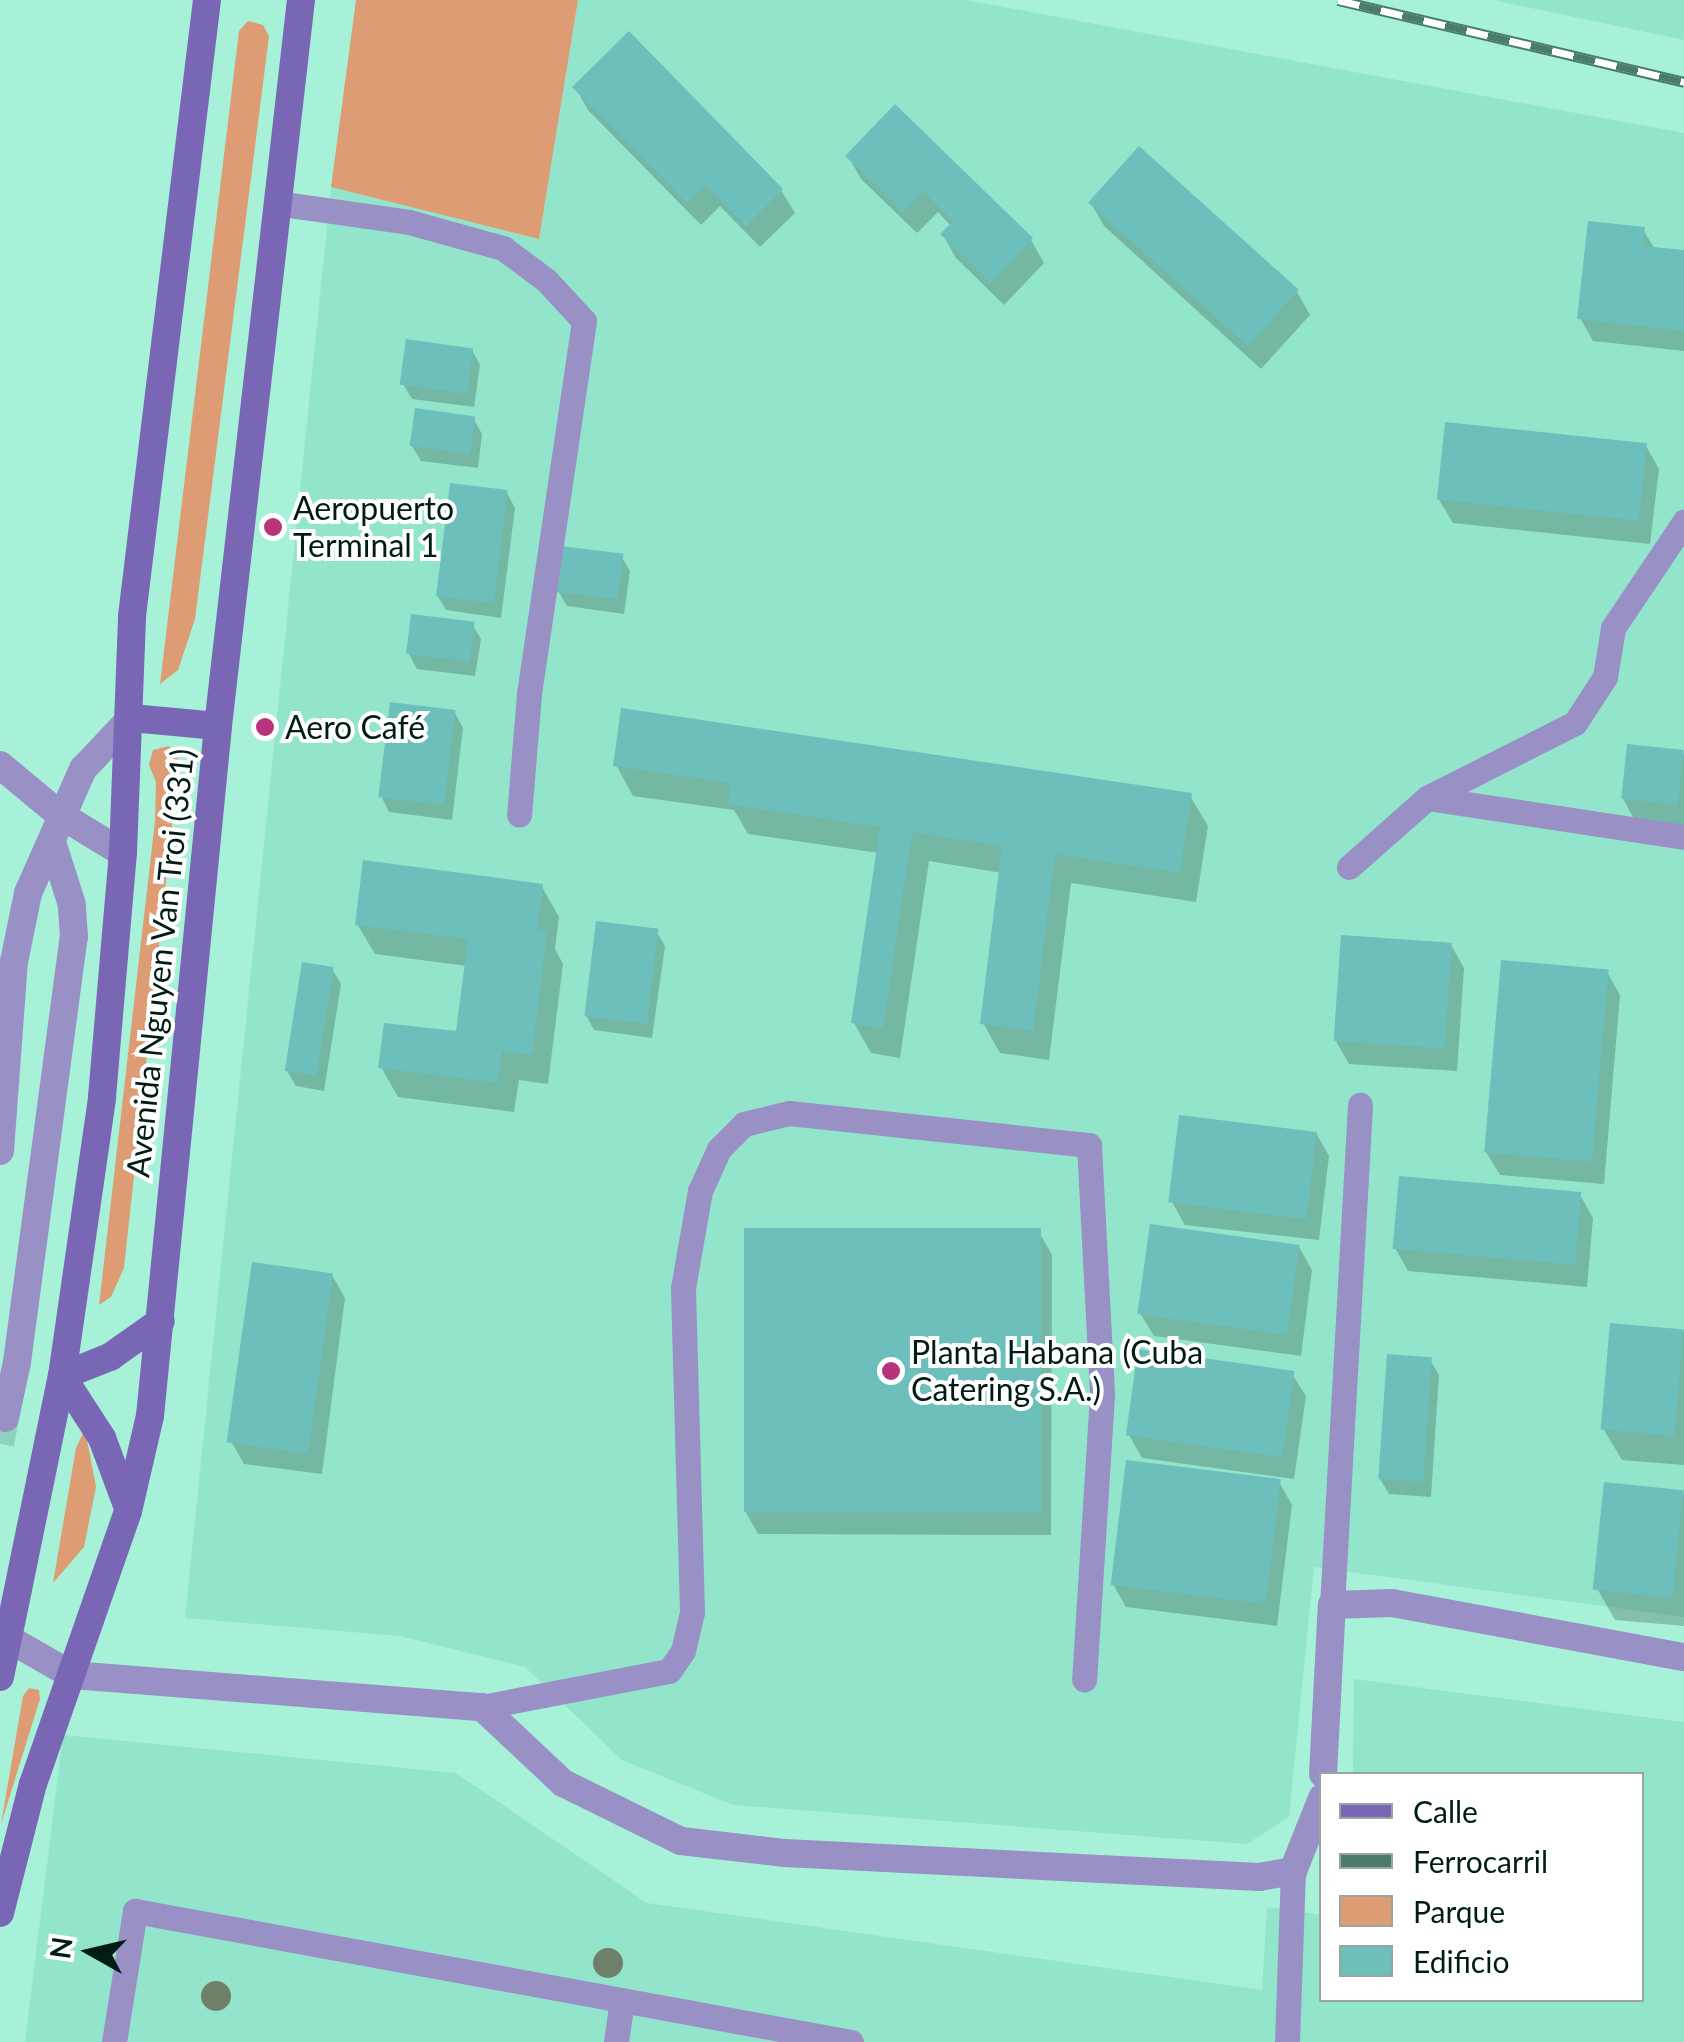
<!DOCTYPE html>
<meta charset="utf-8">
<style>
body{margin:0}
#map{position:relative;width:1684px;height:2042px;overflow:hidden;background:#a7f1d9;font-family:Lato,sans-serif}
div>[style]{position:absolute}
[style*='--x']{left:calc(var(--x)*1px);top:calc(var(--y)*1px);width:calc(var(--w)*1px);rotate:calc(var(--a)*1deg)}
.built>*{inset:0;background:#92e5cb}
.green>*{inset:0;background:#dd9c73}
.shadow>*{inset:0;background:#0003}
.building>*{inset:0;background:#6dbfbc;transform-origin:0 0}
.minor-tunnel>*{height:28px;margin-top:-14px;transform-origin:0;background:repeating-linear-gradient(90deg,#8ed1bc 0 28px,transparent 0 42px)}
.service>*{height:25px;margin:-12.5px;padding:0 12.5px;transform-origin:12.5px;border-radius:12.5px;background:#9990c5}
.minor>*{height:28px;margin:-14px;padding:0 14px;transform-origin:14px;border-radius:14px;background:#9990c5}
.secondary>*{height:28px;margin:-14px;padding:0 14px;transform-origin:14px;border-radius:14px;background:#7967b6}
.rail>*{height:11px;margin-top:-5.5px;transform-origin:0;background:repeating-linear-gradient(90deg,#fff 0 22px,#4a7b6c 0 44px);box-sizing:border-box;border-block:2px solid #4a7b6c}
.trees>*{width:30px;height:30px;margin:-15px;border-radius:50%;background:#6f7f68}
.dots>*{width:28px;height:28px;translate:-50% -50%;box-sizing:border-box;border:5px solid #fff;border-radius:50%}
span{translate:-50% -50%;white-space:nowrap;text-align:center;line-height:1.15;-webkit-text-stroke:8px #fff;paint-order:stroke}
.poi-label{font-size:32px;color:#001d15}
.left{translate:0 -50%;text-align:left}
.street-label{font-size:32px;color:#001d15}
.legend{position:absolute;left:1319px;top:1772px;width:325px;height:230px;box-sizing:border-box;background:#fff;border:2px solid #99a5a1;margin:0;padding:12px 18px;list-style:none;font-size:30px;color:#001d15}
.legend li{display:flex;align-items:center;gap:20px;height:50px}
.legend b{width:50px;border:2px solid #99a5a1}
.north{position:absolute;left:40px;top:1902px;width:100px;height:100px;-webkit-text-stroke:8px #fff;paint-order:stroke;rotate:278deg;font-size:28px;font-weight:700;line-height:40px;text-align:center;color:#001d15}
.north::after{content:'';display:block;margin:auto;width:35px;height:45px;background:#001d15;clip-path:polygon(50% 0,100% 100%,50% 72%,0 100%)}
</style>
<div id="map">
<div class="built">
<div style="clip-path:polygon(578px 0,966px 0,1684px 133px,1684px 1617px,1314px 1567px,1289px 1817px,1247px 1844px,733px 1805px,622px 1760px,525px 1667px,400px 1636px,185px 1618px,331px 187px,539px 239px)"></div>
<div style="clip-path:polygon(1493px 0,1684px 0,1684px 40px)"></div>
<div style="clip-path:polygon(1354px 1679px,1684px 1722px,1684px 2042px,25px 2042px,63px 1735px,456px 1773px,647px 1903px,1262px 1990px,1267px 1907px,1321px 1915px,1322px 2000px,1642px 2000px,1642px 1774px,1353px 1774px)"></div>
</div>
<div class="green">
<div style="clip-path:polygon(356px 0,578px 0,539px 239px,331px 187px)"></div>
<div style="clip-path:polygon(248px 21px,263px 25px,269px 36px,195px 619px,178px 670px,160px 684px,239px 31px)"></div>
<div style="clip-path:polygon(169px 746px,179px 761px,124px 1268px,111px 1297px,99px 1305px,155px 821px,156px 782px,149px 765px,153px 750px)"></div>
<div style="clip-path:polygon(85px 1429px,96px 1487px,84px 1547px,53px 1583px,76px 1448px)"></div>
<div style="clip-path:polygon(29px 1688px,39px 1690px,40px 1699px,1px 1824px,23px 1696px)"></div>
</div>
<div class="shadow">
<div style="clip-path:polygon(575px 87px,781px 190px,795px 213px,760px 247px,720px 206px,701px 225px,588px 110px)"></div>
<div style="clip-path:polygon(848px 156px,1031px 240px,1044px 263px,1004px 305px,956px 258px,943px 235px,951px 226px,938px 212px,917px 233px,861px 179px)"></div>
<div style="clip-path:polygon(1091px 203px,1297px 292px,1310px 315px,1261px 369px,1104px 226px)"></div>
<div style="clip-path:polygon(1643px 230px,1655px 249px,1684px 253px,1684px 351px,1593px 341px,1580px 318px)"></div>
<div style="clip-path:polygon(472px 350px,480px 365px,474px 407px,412px 399px,403px 384px)"></div>
<div style="clip-path:polygon(473px 418px,482px 434px,478px 468px,421px 461px,412px 446px)"></div>
<div style="clip-path:polygon(1646px 446px,1659px 469px,1650px 544px,1453px 523px,1439px 500px)"></div>
<div style="clip-path:polygon(507px 493px,515px 508px,501px 618px,446px 610px,437px 595px)"></div>
<div style="clip-path:polygon(621px 556px,630px 571px,624px 614px,567px 606px,558px 591px)"></div>
<div style="clip-path:polygon(472px 624px,481px 639px,475px 676px,417px 669px,409px 654px)"></div>
<div style="clip-path:polygon(455px 713px,463px 728px,452px 820px,389px 812px,381px 796px)"></div>
<div style="clip-path:polygon(1684px 753px,1684px 827px,1636px 822px,1623px 799px)"></div>
<div style="clip-path:polygon(616px 765px,1190px 796px,1208px 826px,1196px 902px,1071px 883px,1049px 1060px,1000px 1053px,983px 1023px,1002px 873px,929px 861px,900px 1058px,871px 1053px,854px 1023px,879px 853px,748px 834px,734px 810px,633px 796px)"></div>
<div style="clip-path:polygon(542px 887px,559px 917px,555px 949px,563px 964px,548px 1084px,519px 1080px,514px 1112px,398px 1097px,381px 1067px,458px 1034px,467px 966px,375px 954px,357px 924px)"></div>
<div style="clip-path:polygon(656px 931px,665px 946px,652px 1038px,594px 1030px,586px 1015px)"></div>
<div style="clip-path:polygon(1451px 945px,1464px 968px,1457px 1071px,1349px 1064px,1336px 1041px)"></div>
<div style="clip-path:polygon(332px 969px,341px 984px,324px 1091px,296px 1086px,287px 1071px)"></div>
<div style="clip-path:polygon(1607px 972px,1620px 995px,1604px 1184px,1500px 1175px,1486px 1152px)"></div>
<div style="clip-path:polygon(1316px 1133px,1329px 1156px,1319px 1240px,1185px 1225px,1172px 1202px)"></div>
<div style="clip-path:polygon(1580px 1195px,1593px 1218px,1587px 1287px,1408px 1271px,1395px 1248px)"></div>
<div style="clip-path:polygon(1039px 1232px,1052px 1255px,1051px 1535px,758px 1534px,745px 1511px)"></div>
<div style="clip-path:polygon(1299px 1247px,1312px 1270px,1301px 1356px,1154px 1336px,1140px 1313px)"></div>
<div style="clip-path:polygon(332px 1275px,345px 1298px,322px 1474px,244px 1464px,231px 1441px)"></div>
<div style="clip-path:polygon(1684px 1331px,1684px 1465px,1622px 1460px,1604px 1430px)"></div>
<div style="clip-path:polygon(1430px 1360px,1439px 1375px,1431px 1497px,1389px 1494px,1380px 1479px)"></div>
<div style="clip-path:polygon(1292px 1374px,1306px 1396px,1294px 1479px,1142px 1458px,1129px 1435px)"></div>
<div style="clip-path:polygon(1279px 1482px,1292px 1505px,1277px 1626px,1126px 1607px,1113px 1584px)"></div>
<div style="clip-path:polygon(1684px 1492px,1684px 1626px,1615px 1620px,1598px 1590px)"></div>
</div>
<div class="building">
<div style="clip-path:polygon(629px 31px,783px 189px,746px 226px,706px 185px,687px 203px,572px 87px)"></div>
<div style="clip-path:polygon(895px 104px,1033px 238px,990px 283px,940px 234px,953px 221px,923px 191px,903px 212px,845px 156px)"></div>
<div style="left:1139px;top:146px;width:215px;height:76px;rotate:42deg"></div>
<div style="clip-path:polygon(1588px 221px,1645px 227px,1643px 246px,1684px 250px,1684px 331px,1577px 319px)"></div>
<div style="left:406px;top:339px;width:68px;height:46px;rotate:8deg"></div>
<div style="left:415px;top:408px;width:61px;height:38px;rotate:8deg"></div>
<div style="left:1445px;top:422px;width:203px;height:78px;rotate:6deg"></div>
<div style="left:450px;top:483px;width:58px;height:114px;rotate:7deg"></div>
<div style="left:561px;top:546px;width:63px;height:46px;rotate:7deg"></div>
<div style="left:411px;top:614px;width:64px;height:40px;rotate:7deg"></div>
<div style="left:390px;top:702px;width:66px;height:96px;rotate:7deg"></div>
<div style="clip-path:polygon(621px 708px,1192px 793px,1180px 873px,1055px 854px,1033px 1031px,980px 1024px,1002px 846px,912px 832px,883px 1029px,851px 1023px,880px 827px,728px 804px,731px 783px,613px 766px)"></div>
<div style="left:1627px;top:744px;width:57px;height:55px;rotate:6deg"></div>
<div style="clip-path:polygon(363px 860px,543px 884px,537px 930px,547px 932px,532px 1055px,502px 1051px,498px 1083px,378px 1068px,384px 1023px,456px 1031px,468px 939px,355px 925px)"></div>
<div style="left:596px;top:921px;width:63px;height:96px;rotate:7deg"></div>
<div style="left:1341px;top:935px;width:111px;height:106px;rotate:4deg"></div>
<div style="left:1501px;top:960px;width:108px;height:193px;rotate:5deg"></div>
<div style="left:302px;top:962px;width:32px;height:110px;rotate:9deg"></div>
<div style="left:1179px;top:1115px;width:139px;height:88px;rotate:7deg"></div>
<div style="left:1399px;top:1176px;width:183px;height:73px;rotate:5deg"></div>
<div style="left:1150px;top:1224px;width:151px;height:91px;rotate:8deg"></div>
<div style="left:744px;top:1228px;width:297px;height:284px"></div>
<div style="left:252px;top:1262px;width:82px;height:182px;rotate:8deg"></div>
<div style="left:1610px;top:1323px;width:74px;height:107px;rotate:5deg"></div>
<div style="left:1138px;top:1349px;width:158px;height:87px;rotate:8deg"></div>
<div style="left:1387px;top:1354px;width:45px;height:125px;rotate:4deg"></div>
<div style="left:1126px;top:1460px;width:156px;height:126px;rotate:7deg"></div>
<div style="left:1604px;top:1482px;width:80px;height:108px;rotate:6deg"></div>
</div>
<div class="minor-tunnel">
<div style="--x:0;--y:1444;--w:26;--a:-79"></div>
</div>
<div class="service">
<div style="--x:276;--y:203;--w:134;--a:8.1"></div>
<div style="--x:409;--y:222;--w:98;--a:15.5"></div>
<div style="--x:503;--y:248;--w:54;--a:36.7"></div>
<div style="--x:546;--y:280;--w:56;--a:47.2"></div>
<div style="--x:584;--y:321;--w:377;--a:98.4"></div>
<div style="--x:529;--y:694;--w:121;--a:94.7"></div>
<div style="--x:1427;--y:798;--w:260;--a:8.6"></div>
<div style="--x:1349;--y:867;--w:104;--a:-41.5"></div>
<div style="--x:1427;--y:798;--w:166;--a:-26.9"></div>
<div style="--x:1575;--y:723;--w:55;--a:-56.9"></div>
<div style="--x:1605;--y:677;--w:50;--a:-80.7"></div>
<div style="--x:1613;--y:628;--w:128;--a:-56.2"></div>
<div style="--x:1332;--y:1605;--w:501;--a:-86.79"></div>
<div style="--x:482;--y:1707;--w:190;--a:-10.9"></div>
<div style="--x:669;--y:1671;--w:24;--a:-55"></div>
<div style="--x:683;--y:1651;--w:40;--a:-77"></div>
<div style="--x:692;--y:1612;--w:324;--a:-91.6"></div>
<div style="--x:683;--y:1288;--w:98;--a:-80.1"></div>
<div style="--x:700;--y:1191;--w:46;--a:-65.7"></div>
<div style="--x:719;--y:1149;--w:35;--a:-45"></div>
<div style="--x:744;--y:1124;--w:46;--a:-13.7"></div>
<div style="--x:789;--y:1113;--w:302;--a:6.1"></div>
<div style="--x:1089;--y:1145;--w:250;--a:87"></div>
<div style="--x:1102;--y:1395;--w:285;--a:93.6"></div>
<div style="--x:114;--y:2042;--w:133;--a:-80.9"></div>
<div style="--x:135;--y:1911;--w:728;--a:10.37"></div>
<div style="--x:616;--y:2042;--w:42;--a:-81.9"></div>
<div style="--x:1287;--y:2042;--w:171;--a:-88"></div>
</div>
<div class="minor">
<div style="--x:0;--y:765;--w:77;--a:39.7"></div>
<div style="--x:59;--y:814;--w:75;--a:31.4"></div>
<div style="--x:0;--y:1151;--w:190;--a:-85.8"></div>
<div style="--x:14;--y:962;--w:70;--a:-78.5"></div>
<div style="--x:28;--y:893;--w:136;--a:-66.1"></div>
<div style="--x:83;--y:769;--w:70;--a:-46.7"></div>
<div style="--x:5;--y:1418;--w:57;--a:-77.9"></div>
<div style="--x:17;--y:1362;--w:429;--a:-82.4"></div>
<div style="--x:74;--y:937;--w:32;--a:-94"></div>
<div style="--x:72;--y:905;--w:66;--a:-107.6"></div>
<div style="--x:0;--y:1634;--w:83;--a:29.7"></div>
<div style="--x:72;--y:1675;--w:411;--a:4.5"></div>
<div style="--x:482;--y:1707;--w:111;--a:43.2"></div>
<div style="--x:563;--y:1783;--w:131;--a:26.2"></div>
<div style="--x:681;--y:1841;--w:105;--a:6.6"></div>
<div style="--x:785;--y:1853;--w:475;--a:2.9"></div>
<div style="--x:1259;--y:1877;--w:35;--a:-10"></div>
<div style="--x:1293;--y:1871;--w:79;--a:-68.3"></div>
<div style="--x:1323;--y:1774;--w:169;--a:-87"></div>
<div style="--x:1332;--y:1605;--w:60;--a:-1.9"></div>
<div style="--x:1392;--y:1603;--w:297;--a:10.5"></div>
</div>
<div class="secondary">
<div style="--x:131;--y:718;--w:87;--a:5.3"></div>
<div style="--x:62;--y:1376;--w:74;--a:57.2"></div>
<div style="--x:102;--y:1438;--w:75;--a:69.6"></div>
<div style="--x:62;--y:1376;--w:52;--a:-21.6"></div>
<div style="--x:110;--y:1357;--w:62;--a:-35.2"></div>
<div style="--x:0;--y:1677;--w:307;--a:-78.4"></div>
<div style="--x:62;--y:1376;--w:282;--a:-81.8"></div>
<div style="--x:102;--y:1097;--w:245;--a:-85.1"></div>
<div style="--x:123;--y:853;--w:237;--a:-87.8"></div>
<div style="--x:132;--y:616;--w:621;--a:-83.06"></div>
<div style="--x:0;--y:1913;--w:133;--a:-75.7"></div>
<div style="--x:33;--y:1784;--w:289;--a:-70.8"></div>
<div style="--x:128;--y:1511;--w:98;--a:-77"></div>
<div style="--x:150;--y:1416;--w:693;--a:-84.37"></div>
<div style="--x:218;--y:726;--w:731;--a:-83.48"></div>
</div>
<div class="rail">
<div style="--x:1338;--y:0;--w:356;--a:13.3"></div>
</div>
<div class="trees">
<div style="left:608px;top:1963px"></div>
<div style="left:216px;top:1996px"></div>
</div>
<div class="dots">
<div style="left:273px;top:527px;background:#b8347a"></div>
<div style="left:265px;top:727px;background:#b8347a"></div>
<div style="left:891px;top:1371px;background:#b8347a"></div>
</div>
<div class="poi-label">
<span class="left" style="left:293px;top:527px">Aeropuerto<br>Terminal 1</span>
<span class="left" style="left:285px;top:727px">Aero Café</span>
<span class="left" style="left:911px;top:1371px">Planta Habana (Cuba<br>Catering S.A.)</span>
</div>
<div class="street-label">
<span style="left:160px;top:963px;rotate:-84deg">Avenida Nguyen Van Troi (331)</span>
</div>
<ul class="legend">
<li><b style="height:12px;background:#7967b6"></b>Calle</li>
<li><b style="height:12px;background:#4a7b6c"></b>Ferrocarril</li>
<li><b style="height:28px;background:#dd9c73"></b>Parque</li>
<li><b style="height:28px;background:#6dbfbc"></b>Edificio</li>
</ul>
<div class="north">N</div>
</div>
